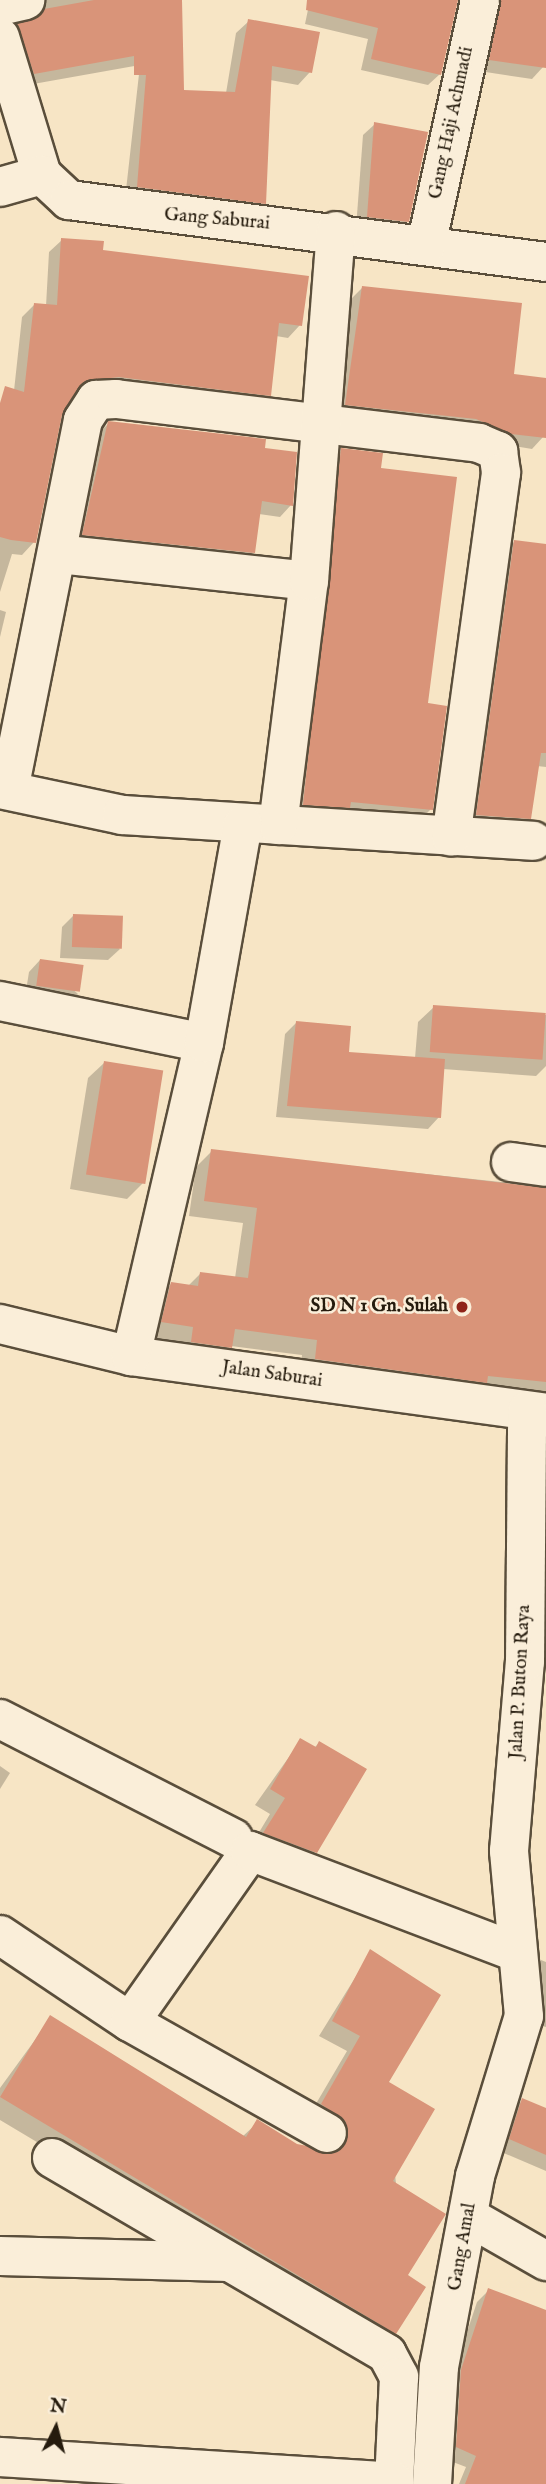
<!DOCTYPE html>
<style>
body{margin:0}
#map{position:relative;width:546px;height:2484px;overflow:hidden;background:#f7e5c5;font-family:"IM FELL English",serif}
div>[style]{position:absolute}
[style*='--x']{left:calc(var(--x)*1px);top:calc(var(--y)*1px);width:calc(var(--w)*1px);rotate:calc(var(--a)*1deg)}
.shadow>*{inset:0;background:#0003}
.building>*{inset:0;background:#d99479;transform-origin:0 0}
.roads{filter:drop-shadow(2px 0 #5a4e3b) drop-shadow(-2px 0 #5a4e3b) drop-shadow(0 2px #5a4e3b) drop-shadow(0 -2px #5a4e3b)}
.minor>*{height:38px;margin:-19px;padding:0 19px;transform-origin:19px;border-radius:19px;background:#faeed9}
.dots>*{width:19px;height:19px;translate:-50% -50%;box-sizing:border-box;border:4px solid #faeed9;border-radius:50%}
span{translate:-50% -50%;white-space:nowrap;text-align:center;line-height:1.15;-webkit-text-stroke:5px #faeed9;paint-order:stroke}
.street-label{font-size:19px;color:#251b0d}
.poi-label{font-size:19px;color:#251b0d;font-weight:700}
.right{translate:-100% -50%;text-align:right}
.north{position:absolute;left:21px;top:2393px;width:70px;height:70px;-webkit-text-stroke:5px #faeed9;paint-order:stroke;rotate:6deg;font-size:19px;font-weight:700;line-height:28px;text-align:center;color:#251b0d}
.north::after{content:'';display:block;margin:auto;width:24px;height:32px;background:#251b0d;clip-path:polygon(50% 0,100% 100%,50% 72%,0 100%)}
</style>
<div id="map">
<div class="shadow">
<div style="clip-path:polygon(27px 0,180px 0,182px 92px,226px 93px,236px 33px,249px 21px,310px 72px,298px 85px,270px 80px,264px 203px,252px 215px,125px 199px,140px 65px,22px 86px,5px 39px,31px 21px)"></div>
<div style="clip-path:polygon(310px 0,456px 0,440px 74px,428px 85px,361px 70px,368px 39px,305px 24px)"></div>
<div style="clip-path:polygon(485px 0,546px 0,543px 67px,532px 79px,479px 71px)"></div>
<div style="clip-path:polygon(375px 124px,407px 221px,395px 233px,356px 228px,363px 135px)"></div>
<div style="clip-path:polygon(62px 240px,300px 325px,288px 338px,276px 336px,269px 395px,257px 408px,80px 390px,71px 395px,60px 415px,34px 542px,22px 555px,12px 554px,0 592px,0 423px,7px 455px,22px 317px,34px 305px,46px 306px,49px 252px)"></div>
<div style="clip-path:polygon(362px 288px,512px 375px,546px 379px,543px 437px,532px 449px,334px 416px,350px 300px)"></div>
<div style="clip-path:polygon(109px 423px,263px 449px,291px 505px,280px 517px,259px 514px,253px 552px,242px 564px,72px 546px,97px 435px)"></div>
<div style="clip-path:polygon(342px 450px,379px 470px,426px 705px,431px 809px,419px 821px,292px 816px,330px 462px)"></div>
<div style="clip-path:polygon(514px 542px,546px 545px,546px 767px,537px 766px,530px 818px,517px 831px,464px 828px,501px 555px)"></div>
<div style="clip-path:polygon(0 610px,6px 612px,0 637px)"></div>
<div style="clip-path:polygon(74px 915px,120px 949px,108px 960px,60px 958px,62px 927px)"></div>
<div style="clip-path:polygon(40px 960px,78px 994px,67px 1006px,25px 997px,29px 972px)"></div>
<div style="clip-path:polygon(434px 1007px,546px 1015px,546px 1066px,536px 1076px,443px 1069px,439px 1117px,428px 1129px,276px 1117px,285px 1034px,297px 1022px,347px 1053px,415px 1058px,418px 1022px)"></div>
<div style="clip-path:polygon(104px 1063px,143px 1183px,127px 1199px,70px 1189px,88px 1078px)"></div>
<div style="clip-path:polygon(212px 1151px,546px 1187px,546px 1398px,300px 1374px,302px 1355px,231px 1346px,215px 1363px,177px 1357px,179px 1342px,147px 1337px,156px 1300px,171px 1284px,188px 1286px,200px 1274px,235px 1278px,243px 1223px,189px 1216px,196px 1167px)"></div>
<div style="clip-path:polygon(546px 1447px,546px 1617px,533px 1617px,534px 1459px)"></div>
<div style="clip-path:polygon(301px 1740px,314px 1748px,319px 1743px,315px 1852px,299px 1868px,249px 1849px,270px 1814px,255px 1805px)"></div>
<div style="clip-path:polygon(0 1766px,10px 1773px,0 1789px)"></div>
<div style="clip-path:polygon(371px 1952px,406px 2276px,394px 2333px,380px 2347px,0 2120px,0 2088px,51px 2018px,242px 2137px,258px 2122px,297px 2146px,333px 2153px,332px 2137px,307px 2119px,347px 2051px,319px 2036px)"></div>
<div style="clip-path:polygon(541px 1960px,546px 1962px,546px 2027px,534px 2024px,529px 1973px)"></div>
<div style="clip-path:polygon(523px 2100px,546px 2110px,546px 2171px,499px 2151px,511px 2111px)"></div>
<div style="clip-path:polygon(489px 2290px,546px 2312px,546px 2484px,459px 2484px,466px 2467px,445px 2459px,450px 2383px,477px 2302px)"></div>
</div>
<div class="building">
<div style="clip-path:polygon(94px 0,182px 0,184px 90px,235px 92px,248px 19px,320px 32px,312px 73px,272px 66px,266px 204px,137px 187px,146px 75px,134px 75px,134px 56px,34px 74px,17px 24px,44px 9px)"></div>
<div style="clip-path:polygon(307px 0,458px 0,441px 75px,371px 59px,378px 28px,306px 10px)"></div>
<div style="clip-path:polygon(501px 0,546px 0,546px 68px,489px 60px)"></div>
<div style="clip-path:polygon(374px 122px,428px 132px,409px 222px,367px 217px)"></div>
<div style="clip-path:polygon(61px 238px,104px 241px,103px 250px,309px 276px,302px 326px,279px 323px,271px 396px,119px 377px,85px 381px,62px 415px,36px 543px,11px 540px,0 537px,0 403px,5px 386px,24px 392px,34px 303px,57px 305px)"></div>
<div style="clip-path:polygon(362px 286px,522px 303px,514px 374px,546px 378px,546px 438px,511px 434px,476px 419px,345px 405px)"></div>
<div style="clip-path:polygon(108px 421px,266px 439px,265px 448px,297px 452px,293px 506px,262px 501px,255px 553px,82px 535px)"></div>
<div style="clip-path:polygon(341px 448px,383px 453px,381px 468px,457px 477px,428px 703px,447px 706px,433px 810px,351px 802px,350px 808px,303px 805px)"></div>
<div style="clip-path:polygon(514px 540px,546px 544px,546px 753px,541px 753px,531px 819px,476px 815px)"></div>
<div style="left:73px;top:914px;width:50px;height:33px;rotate:2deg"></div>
<div style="left:40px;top:959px;width:44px;height:27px;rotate:8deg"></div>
<div style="left:433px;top:1005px;width:113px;height:47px;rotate:4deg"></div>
<div style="clip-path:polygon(296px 1021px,351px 1026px,349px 1052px,445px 1059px,441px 1118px,287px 1106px)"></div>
<div style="left:104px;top:1061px;width:60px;height:115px;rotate:9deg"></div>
<div style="clip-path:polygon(211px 1149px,546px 1188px,546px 1382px,488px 1376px,487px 1383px,315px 1359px,317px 1340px,235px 1329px,232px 1348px,191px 1342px,193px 1327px,161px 1322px,171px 1282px,198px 1286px,200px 1272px,248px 1278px,257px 1208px,204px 1201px)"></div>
<div style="clip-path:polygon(300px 1738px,316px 1747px,319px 1741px,367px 1769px,317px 1853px,263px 1833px,285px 1798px,270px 1789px)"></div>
<div style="clip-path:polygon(370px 1949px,441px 1995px,389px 2082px,435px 2109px,393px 2181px,446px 2214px,408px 2275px,426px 2287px,396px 2334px,0 2097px,50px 2015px,246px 2137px,257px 2119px,297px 2144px,338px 2152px,346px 2143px,346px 2122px,321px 2104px,360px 2036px,332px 2021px)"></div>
<div style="clip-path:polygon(522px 2098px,546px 2108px,546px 2155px,509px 2139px)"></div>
<div style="clip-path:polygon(488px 2288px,546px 2310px,546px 2484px,465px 2484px,476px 2456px,456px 2447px,461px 2370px)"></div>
</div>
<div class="roads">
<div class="minor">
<div style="--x:0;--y:6;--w:26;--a:-13"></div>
<div style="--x:0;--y:37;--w:144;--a:73.1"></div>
<div style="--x:42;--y:175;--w:37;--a:43"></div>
<div style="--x:69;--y:200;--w:481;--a:7.4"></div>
<div style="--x:0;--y:187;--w:44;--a:-15.9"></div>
<div style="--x:426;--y:246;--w:252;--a:-77.6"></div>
<div style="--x:57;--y:554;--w:253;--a:6.1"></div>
<div style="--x:0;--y:789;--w:125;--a:12"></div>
<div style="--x:122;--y:815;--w:412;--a:3.6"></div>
<div style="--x:9;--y:790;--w:377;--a:-78.7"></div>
<div style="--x:83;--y:420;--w:24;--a:-57"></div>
<div style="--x:96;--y:400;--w:20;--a:-3"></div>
<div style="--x:116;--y:399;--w:366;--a:6.9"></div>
<div style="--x:479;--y:443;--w:21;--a:23"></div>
<div style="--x:498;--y:451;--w:22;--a:82"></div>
<div style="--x:501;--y:473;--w:367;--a:97.8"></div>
<div style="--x:278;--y:825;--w:246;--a:-82.8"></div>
<div style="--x:309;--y:581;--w:351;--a:-85.6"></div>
<div style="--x:0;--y:1001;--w:208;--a:11.6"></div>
<div style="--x:511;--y:1162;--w:35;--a:8"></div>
<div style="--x:0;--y:1324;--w:135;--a:13.7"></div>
<div style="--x:131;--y:1356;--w:419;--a:7.8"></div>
<div style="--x:131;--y:1356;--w:321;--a:-76.9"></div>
<div style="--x:204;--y:1043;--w:222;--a:-79.9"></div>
<div style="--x:0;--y:1719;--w:262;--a:27.1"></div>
<div style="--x:0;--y:1935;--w:156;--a:33.8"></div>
<div style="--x:130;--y:2022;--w:226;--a:29.4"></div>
<div style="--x:130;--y:2022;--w:209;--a:-54.9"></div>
<div style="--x:250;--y:1851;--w:285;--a:20.8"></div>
<div style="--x:52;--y:2158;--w:388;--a:30.3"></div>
<div style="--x:387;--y:2354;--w:26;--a:62"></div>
<div style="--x:399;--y:2377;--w:107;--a:92.7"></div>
<div style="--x:469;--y:2217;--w:89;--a:29.7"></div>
<div style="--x:0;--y:2256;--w:229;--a:1.5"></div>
<div style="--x:0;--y:2457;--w:395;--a:3.6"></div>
<div style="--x:432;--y:2484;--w:117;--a:-86.6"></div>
<div style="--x:439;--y:2367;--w:194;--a:-79.3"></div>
<div style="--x:475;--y:2176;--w:167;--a:-73"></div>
<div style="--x:524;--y:2016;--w:166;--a:-95.2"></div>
<div style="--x:509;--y:1851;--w:190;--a:-85.2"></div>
<div style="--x:525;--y:1662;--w:251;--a:-89.5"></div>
</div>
</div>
<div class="dots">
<div style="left:462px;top:1307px;background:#8f2418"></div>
</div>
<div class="street-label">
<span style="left:452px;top:123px;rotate:-78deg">Gang Haji Achmadi</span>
<span style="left:217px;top:220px;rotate:5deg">Gang Saburai</span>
<span style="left:272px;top:1375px;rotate:8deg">Jalan Saburai</span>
<span style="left:521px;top:1682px;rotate:-87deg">Jalan P. Buton Raya</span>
<span style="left:463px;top:2247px;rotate:-80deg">Gang Amal</span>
</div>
<div class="poi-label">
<span class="right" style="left:448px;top:1307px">SD N 1 Gn. Sulah</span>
</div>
<div class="north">N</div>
</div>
